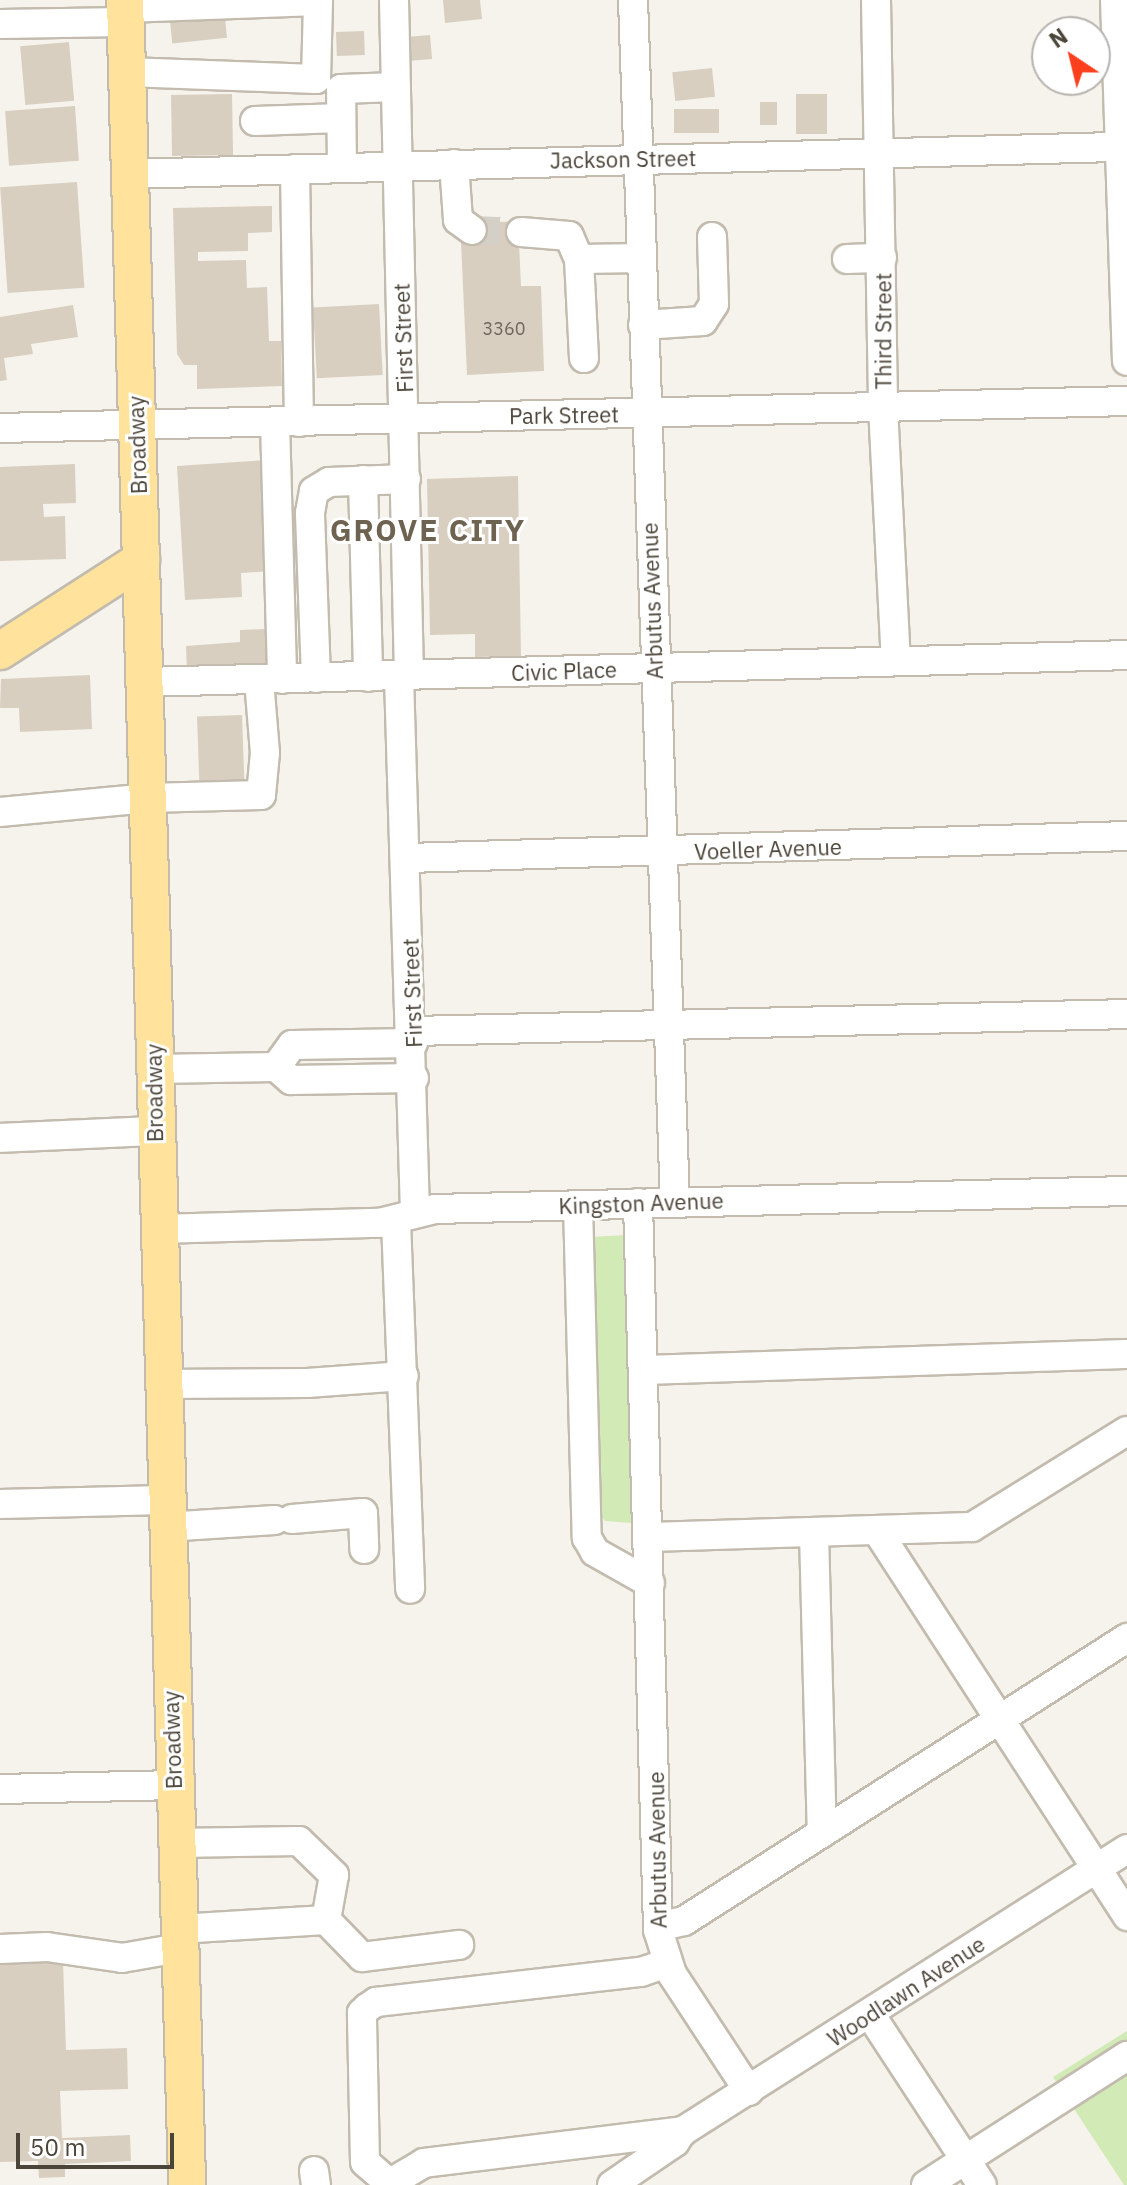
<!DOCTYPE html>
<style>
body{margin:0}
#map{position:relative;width:1127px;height:2185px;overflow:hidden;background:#f6f3ec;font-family:"IBM Plex Sans",sans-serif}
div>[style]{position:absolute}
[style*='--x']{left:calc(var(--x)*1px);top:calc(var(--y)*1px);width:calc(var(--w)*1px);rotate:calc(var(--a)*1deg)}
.green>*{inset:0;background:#d2eab5}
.building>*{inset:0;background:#d8cfc1;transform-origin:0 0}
.minor-tunnel>*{height:28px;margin-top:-14px;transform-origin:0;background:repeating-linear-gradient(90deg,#d4d0c8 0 28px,transparent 0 42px)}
.roads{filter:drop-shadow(2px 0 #c2bbae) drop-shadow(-2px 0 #c2bbae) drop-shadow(0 2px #c2bbae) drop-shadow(0 -2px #c2bbae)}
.minor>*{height:28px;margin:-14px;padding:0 14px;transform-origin:14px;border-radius:14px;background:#fff}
.major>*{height:36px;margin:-18px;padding:0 18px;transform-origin:18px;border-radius:18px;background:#ffe39c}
span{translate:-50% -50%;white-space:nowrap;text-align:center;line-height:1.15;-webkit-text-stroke:6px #fff;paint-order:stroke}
.number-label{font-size:18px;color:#6e675b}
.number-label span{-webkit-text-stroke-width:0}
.street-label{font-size:22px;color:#4b4439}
.district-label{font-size:30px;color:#6e6250;font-weight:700;letter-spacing:2px}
.north{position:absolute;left:1031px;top:16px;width:80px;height:80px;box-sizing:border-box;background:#fff;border:2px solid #b7b4b0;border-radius:50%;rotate:325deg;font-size:22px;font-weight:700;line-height:32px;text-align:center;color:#4b4439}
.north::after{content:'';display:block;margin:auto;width:28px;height:36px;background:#fc3f1d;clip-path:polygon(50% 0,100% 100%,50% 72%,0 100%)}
.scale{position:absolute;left:16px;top:2133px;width:158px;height:36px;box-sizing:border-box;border:4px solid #4b4439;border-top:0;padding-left:10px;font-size:24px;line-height:28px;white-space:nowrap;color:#4b4439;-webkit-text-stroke:6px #fff;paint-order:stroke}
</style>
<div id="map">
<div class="green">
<div style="clip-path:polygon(627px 1235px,635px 1511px,631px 1523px,605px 1521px,593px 1504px,589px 1237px)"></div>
<div style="clip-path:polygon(1127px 2031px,1127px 2185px,1124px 2185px,1053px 2077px)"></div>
</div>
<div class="building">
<div style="clip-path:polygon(443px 0,480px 0,482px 19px,445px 23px)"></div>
<div style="left:224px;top:9px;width:29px;height:55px;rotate:84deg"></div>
<div style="left:364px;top:31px;width:24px;height:28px;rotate:88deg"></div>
<div style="left:430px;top:35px;width:24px;height:21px;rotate:85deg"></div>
<div style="left:69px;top:42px;width:59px;height:49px;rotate:85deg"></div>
<div style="left:712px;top:68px;width:29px;height:40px;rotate:84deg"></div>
<div style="left:232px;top:94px;width:61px;height:61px;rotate:89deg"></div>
<div style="left:796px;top:94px;width:31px;height:40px"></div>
<div style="left:760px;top:102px;width:17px;height:23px"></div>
<div style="left:75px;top:106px;width:55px;height:70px;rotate:86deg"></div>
<div style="left:674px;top:109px;width:45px;height:24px"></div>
<div style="left:77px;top:182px;width:106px;height:77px;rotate:86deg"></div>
<div style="clip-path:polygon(272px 206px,272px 232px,248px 233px,248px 251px,198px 252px,198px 261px,246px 260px,247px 288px,267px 287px,269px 341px,281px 341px,282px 386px,197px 389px,197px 365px,184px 365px,177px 354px,173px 208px)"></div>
<div style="clip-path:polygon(518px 221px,521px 286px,541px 286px,544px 371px,467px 375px,461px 242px,477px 241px,476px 223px)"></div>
<div style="left:379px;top:304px;width:71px;height:66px;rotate:87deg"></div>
<div style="clip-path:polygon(73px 305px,78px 337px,31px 344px,33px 354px,4px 358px,7px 380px,0 381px,0 317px)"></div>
<div style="clip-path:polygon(266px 460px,272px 571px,241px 573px,242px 597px,185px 600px,177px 466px)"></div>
<div style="clip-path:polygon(75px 464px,76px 503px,43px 504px,44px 517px,65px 516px,66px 559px,0 561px,0 467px)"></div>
<div style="clip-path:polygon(518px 476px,521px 656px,475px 657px,475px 634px,430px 635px,427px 479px)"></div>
<div style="clip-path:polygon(265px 629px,268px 666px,187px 671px,186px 646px,240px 642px,240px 630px)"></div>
<div style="clip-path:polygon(90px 675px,92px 729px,20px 732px,19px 708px,0 708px,1px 679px)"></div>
<div style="left:242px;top:715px;width:66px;height:45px;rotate:88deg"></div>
<div style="clip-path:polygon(63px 1961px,66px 2050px,127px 2048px,128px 2089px,60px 2091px,62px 2138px,130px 2135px,131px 2161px,65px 2164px,65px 2177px,39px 2178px,38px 2161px,0 2162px,0 1964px)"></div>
</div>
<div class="minor-tunnel">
<div style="--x:472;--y:230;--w:49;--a:2.3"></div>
</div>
<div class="roads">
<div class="minor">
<div style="--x:394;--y:0;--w:676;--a:88.73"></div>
<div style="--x:633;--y:0;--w:1203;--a:88"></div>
<div style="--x:876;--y:0;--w:407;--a:89"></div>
<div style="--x:883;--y:407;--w:254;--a:87.1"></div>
<div style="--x:1115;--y:0;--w:361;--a:88.1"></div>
<div style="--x:125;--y:8;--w:193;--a:-2.1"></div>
<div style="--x:0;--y:24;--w:125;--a:-0.9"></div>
<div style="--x:127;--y:72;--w:189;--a:2.1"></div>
<div style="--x:316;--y:79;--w:79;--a:-88.5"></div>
<div style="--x:255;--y:121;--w:86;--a:-2"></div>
<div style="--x:454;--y:164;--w:56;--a:85.9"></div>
<div style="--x:458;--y:220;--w:17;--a:36"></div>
<div style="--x:342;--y:167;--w:78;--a:-90.7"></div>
<div style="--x:341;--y:89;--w:55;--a:-2.1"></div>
<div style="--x:295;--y:169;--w:253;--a:89.1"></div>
<div style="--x:129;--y:174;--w:988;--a:-1.57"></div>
<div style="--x:521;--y:232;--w:48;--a:4.8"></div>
<div style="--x:569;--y:236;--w:25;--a:67"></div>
<div style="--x:847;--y:259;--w:35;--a:-2"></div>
<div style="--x:643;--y:325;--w:60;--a:-3.8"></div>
<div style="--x:703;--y:321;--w:20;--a:-57"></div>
<div style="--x:714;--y:304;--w:67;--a:-91.7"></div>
<div style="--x:584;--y:358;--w:99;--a:-92.9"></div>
<div style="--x:579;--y:259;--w:63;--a:-0.9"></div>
<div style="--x:275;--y:422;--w:257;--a:88.4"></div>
<div style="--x:0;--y:428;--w:1127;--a:-1.37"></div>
<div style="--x:363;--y:480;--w:197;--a:88.5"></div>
<div style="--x:399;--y:677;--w:536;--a:88.29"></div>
<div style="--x:316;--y:678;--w:165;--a:-92.1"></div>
<div style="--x:310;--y:513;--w:22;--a:-80"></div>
<div style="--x:314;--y:491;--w:17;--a:-31"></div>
<div style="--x:329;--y:482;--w:77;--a:-2.2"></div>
<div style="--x:145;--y:682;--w:982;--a:-1.57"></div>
<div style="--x:0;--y:812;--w:148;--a:-5.4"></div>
<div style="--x:147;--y:798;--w:114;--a:-1.5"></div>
<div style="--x:261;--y:795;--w:42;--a:-84.6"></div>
<div style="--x:265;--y:753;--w:73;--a:-94.7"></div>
<div style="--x:408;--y:858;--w:719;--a:-1.75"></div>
<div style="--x:413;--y:1031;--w:714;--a:-1.36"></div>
<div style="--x:276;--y:1067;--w:27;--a:-54"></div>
<div style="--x:292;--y:1045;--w:121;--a:-0.9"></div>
<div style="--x:153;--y:1069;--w:123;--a:-0.9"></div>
<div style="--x:276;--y:1067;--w:20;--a:41"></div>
<div style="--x:291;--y:1080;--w:123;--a:-0.9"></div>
<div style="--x:0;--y:1138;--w:155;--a:-2.6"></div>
<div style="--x:638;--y:1203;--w:727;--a:88.42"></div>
<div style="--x:658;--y:1930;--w:46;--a:72.3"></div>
<div style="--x:672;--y:1974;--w:140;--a:56.7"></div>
<div style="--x:578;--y:1205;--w:333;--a:88.5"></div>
<div style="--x:587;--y:1538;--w:16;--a:60"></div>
<div style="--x:595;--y:1552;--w:63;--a:29.4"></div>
<div style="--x:396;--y:1221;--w:368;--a:87.8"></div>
<div style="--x:158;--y:1229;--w:221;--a:-1.6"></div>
<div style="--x:379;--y:1223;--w:58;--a:-14"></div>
<div style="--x:435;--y:1209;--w:692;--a:-1.49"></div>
<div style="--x:644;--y:1370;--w:483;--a:-1.9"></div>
<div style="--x:161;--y:1384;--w:146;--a:-0.4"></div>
<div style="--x:307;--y:1383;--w:97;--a:-4.1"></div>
<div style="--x:0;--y:1504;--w:164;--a:-1.4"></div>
<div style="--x:292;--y:1519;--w:71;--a:-4.8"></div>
<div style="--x:363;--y:1513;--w:36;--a:88"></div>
<div style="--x:165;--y:1527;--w:110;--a:-3.6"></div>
<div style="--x:878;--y:1532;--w:458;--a:57"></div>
<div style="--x:814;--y:1533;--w:300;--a:88.5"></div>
<div style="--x:648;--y:1537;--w:324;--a:-1.8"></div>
<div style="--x:972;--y:1527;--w:182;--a:-31.8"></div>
<div style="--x:0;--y:1789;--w:173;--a:-1.3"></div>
<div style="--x:175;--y:1843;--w:124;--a:-0.9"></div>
<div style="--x:299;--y:1841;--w:49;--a:44.2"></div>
<div style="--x:334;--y:1875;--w:46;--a:100.1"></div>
<div style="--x:658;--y:1927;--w:27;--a:-13"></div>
<div style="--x:684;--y:1921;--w:526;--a:-32.57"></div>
<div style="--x:178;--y:1929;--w:148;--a:-3.5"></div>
<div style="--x:326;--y:1920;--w:52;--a:45.8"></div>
<div style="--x:362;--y:1957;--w:98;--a:-7.1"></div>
<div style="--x:0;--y:1949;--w:47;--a:-2.4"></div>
<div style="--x:47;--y:1947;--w:76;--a:8.3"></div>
<div style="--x:122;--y:1958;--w:58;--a:-10"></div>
<div style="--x:870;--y:2014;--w:204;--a:56.8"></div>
<div style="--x:314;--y:2171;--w:14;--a:82"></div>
<div style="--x:388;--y:2182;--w:30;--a:-139"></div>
<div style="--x:365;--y:2162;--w:149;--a:-91.2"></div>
<div style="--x:362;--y:2013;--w:7;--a:-45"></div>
<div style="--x:367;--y:2008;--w:11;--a:-34"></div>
<div style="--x:376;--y:2002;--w:267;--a:-6.5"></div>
<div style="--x:641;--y:1972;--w:28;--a:-19"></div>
<div style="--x:387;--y:2185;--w:43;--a:-30.7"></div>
<div style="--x:424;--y:2163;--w:261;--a:-7"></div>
<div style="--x:683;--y:2131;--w:526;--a:-32.42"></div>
<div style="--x:612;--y:2185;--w:76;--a:-34.3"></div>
<div style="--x:675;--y:2142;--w:13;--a:-58"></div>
<div style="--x:926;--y:2185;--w:239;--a:-32.7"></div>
</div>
<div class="major">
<div style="--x:125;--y:0;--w:2186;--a:88.37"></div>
<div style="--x:0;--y:651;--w:168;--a:-32.8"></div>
</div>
</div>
<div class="number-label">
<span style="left:504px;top:329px">3360</span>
</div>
<div class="street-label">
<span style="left:623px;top:159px;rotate:-1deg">Jackson Street</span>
<span style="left:883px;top:331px;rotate:-90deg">Third Street</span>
<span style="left:403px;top:338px;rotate:-92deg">First Street</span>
<span style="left:564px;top:415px;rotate:-1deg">Park Street</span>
<span style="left:137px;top:445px;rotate:-92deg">Broadway</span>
<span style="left:652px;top:601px;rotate:-92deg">Arbutus Avenue</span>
<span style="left:564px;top:671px;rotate:-2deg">Civic Place</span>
<span style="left:768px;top:849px;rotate:-2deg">Voeller Avenue</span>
<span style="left:412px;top:993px;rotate:-92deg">First Street</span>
<span style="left:154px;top:1093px;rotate:-91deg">Broadway</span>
<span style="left:641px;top:1203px;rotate:-2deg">Kingston Avenue</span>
<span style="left:172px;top:1740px;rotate:-92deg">Broadway</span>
<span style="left:657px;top:1850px;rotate:-91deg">Arbutus Avenue</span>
<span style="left:906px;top:1991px;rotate:-33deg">Woodlawn Avenue</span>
</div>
<div class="district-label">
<span style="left:428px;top:530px">GROVE CITY</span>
</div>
<div class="north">N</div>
<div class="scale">50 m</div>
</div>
